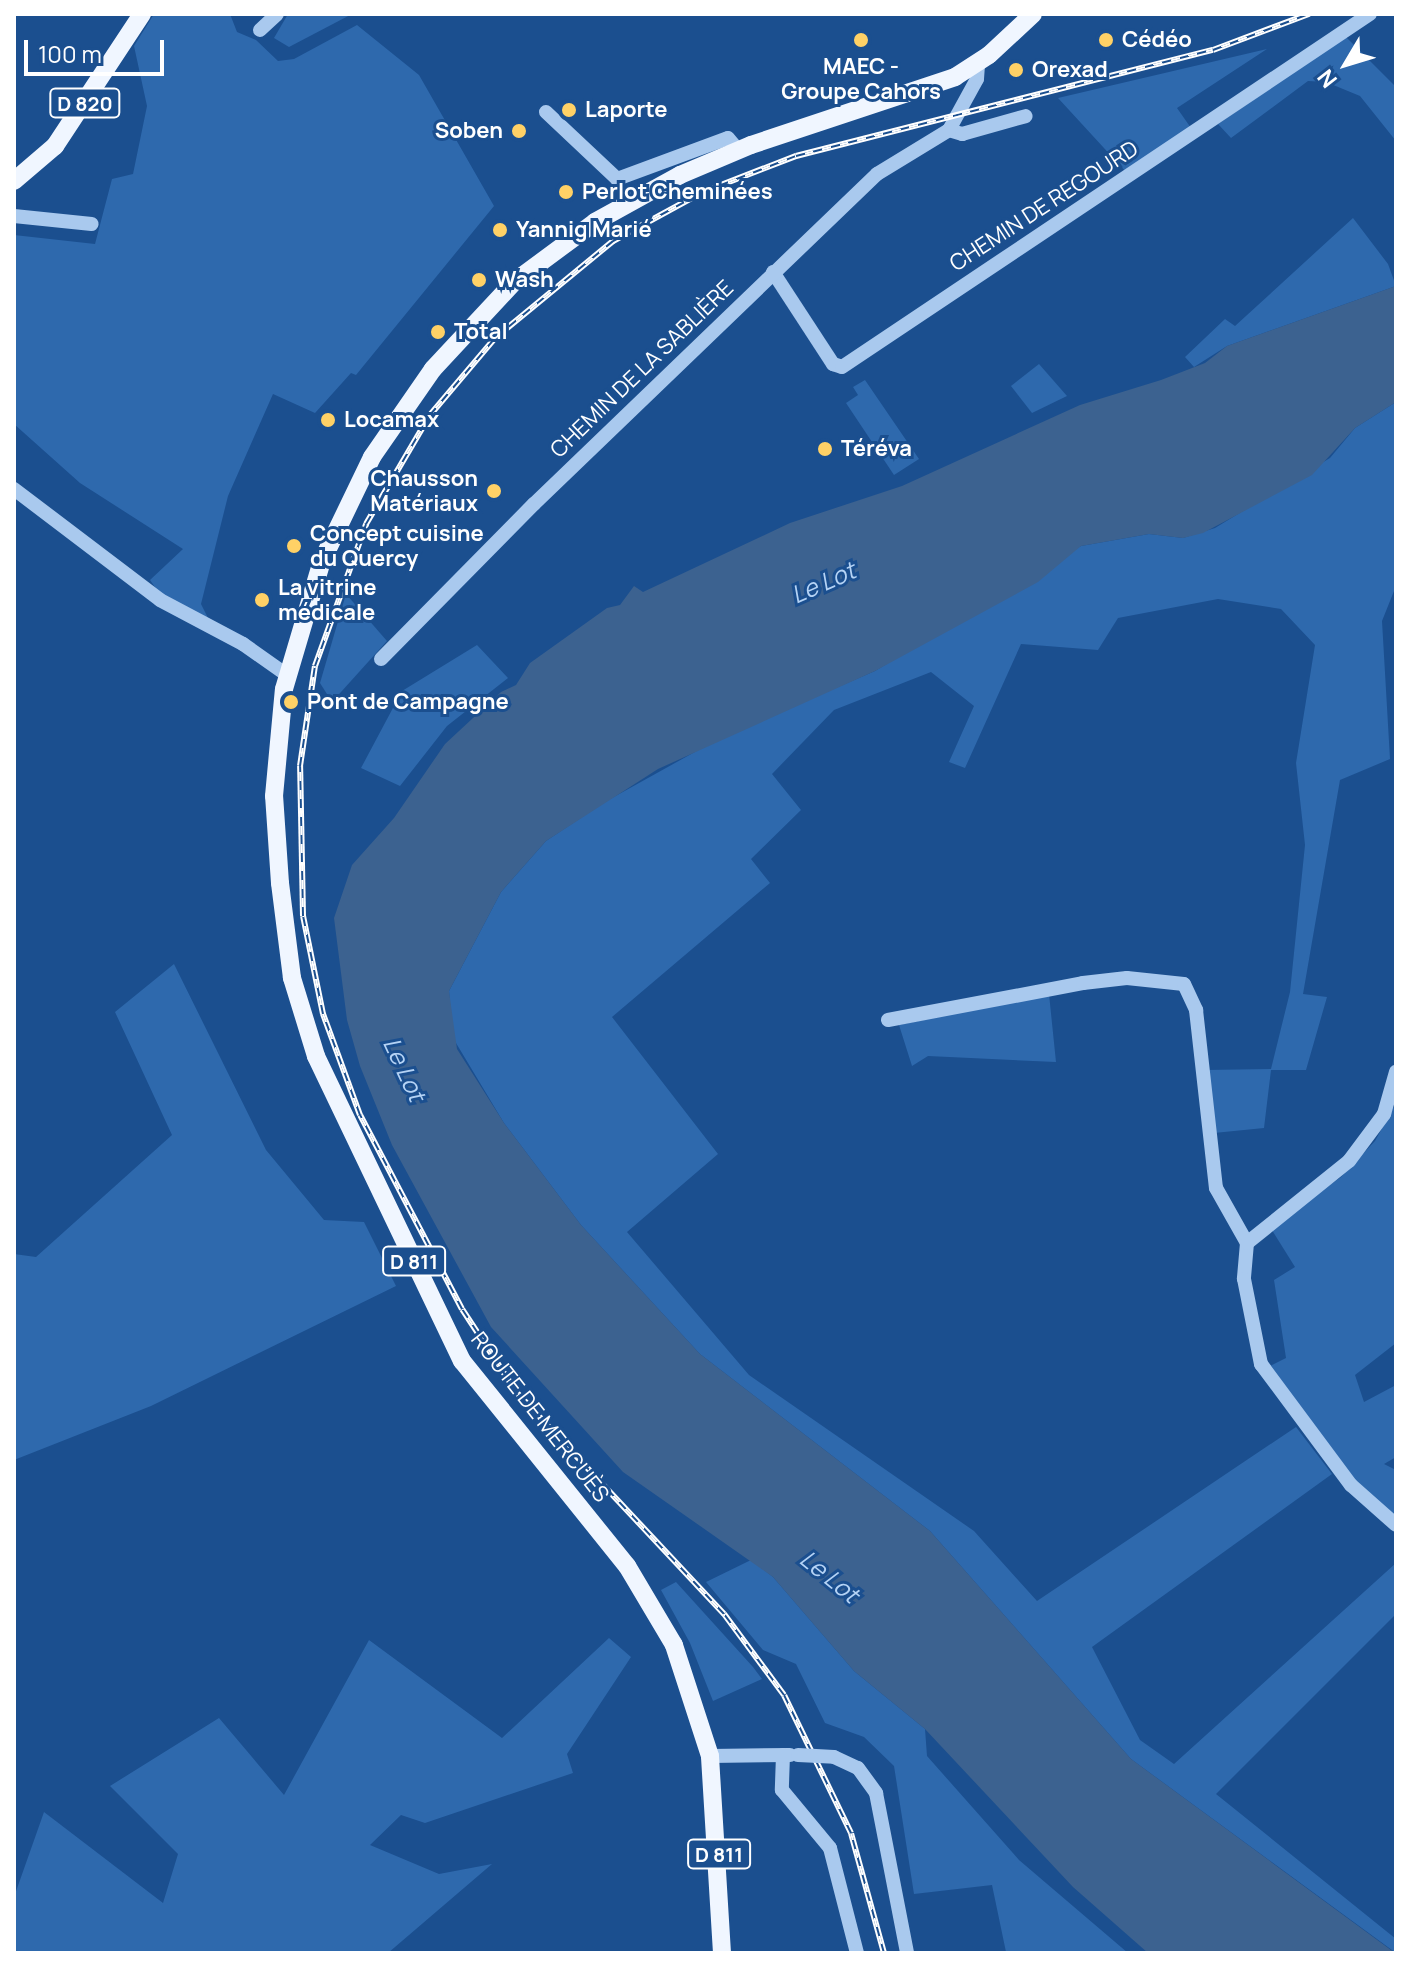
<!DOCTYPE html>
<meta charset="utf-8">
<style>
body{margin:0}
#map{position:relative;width:1410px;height:1967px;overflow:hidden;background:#1b4f8f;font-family:Manrope,sans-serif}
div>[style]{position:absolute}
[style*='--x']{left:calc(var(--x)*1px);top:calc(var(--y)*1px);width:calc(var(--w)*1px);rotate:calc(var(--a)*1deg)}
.green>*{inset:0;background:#2e69ad}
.water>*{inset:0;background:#3c6290}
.minor>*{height:14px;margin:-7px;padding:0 7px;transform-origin:7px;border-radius:7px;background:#a9c9ee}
.major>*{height:18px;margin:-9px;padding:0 9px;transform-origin:9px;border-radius:9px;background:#f0f6ff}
.rail>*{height:6px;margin-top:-3px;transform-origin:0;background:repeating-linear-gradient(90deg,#1b4f8f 0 9px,#fff 0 18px);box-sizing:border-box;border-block:2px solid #fff}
.minor-bridge>*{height:14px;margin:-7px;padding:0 7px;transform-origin:7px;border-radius:7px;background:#a9c9ee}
.dots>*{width:22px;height:22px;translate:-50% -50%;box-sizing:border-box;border:4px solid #1b4f8f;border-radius:50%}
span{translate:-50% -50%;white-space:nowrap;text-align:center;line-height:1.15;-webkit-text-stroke:6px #1b4f8f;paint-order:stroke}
.shield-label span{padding:2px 6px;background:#1b4f8f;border:2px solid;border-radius:6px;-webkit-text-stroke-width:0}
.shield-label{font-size:20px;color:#fff;font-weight:700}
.poi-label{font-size:22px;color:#fff;font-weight:700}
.left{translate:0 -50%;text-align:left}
.right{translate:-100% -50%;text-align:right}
.street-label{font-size:22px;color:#fff}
.water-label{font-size:24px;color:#b5d3f5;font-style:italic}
.frame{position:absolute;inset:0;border:16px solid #fff;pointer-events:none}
.north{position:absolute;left:1306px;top:24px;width:80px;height:80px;-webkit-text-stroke:6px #1b4f8f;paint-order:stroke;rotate:232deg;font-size:22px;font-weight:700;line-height:32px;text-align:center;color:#fff}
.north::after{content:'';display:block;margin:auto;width:28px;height:36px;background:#fff;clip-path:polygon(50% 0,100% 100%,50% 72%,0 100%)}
.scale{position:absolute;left:24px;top:40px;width:140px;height:36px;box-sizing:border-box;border:4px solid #fff;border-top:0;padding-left:10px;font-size:24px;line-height:28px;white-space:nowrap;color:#fff;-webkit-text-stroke:6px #1b4f8f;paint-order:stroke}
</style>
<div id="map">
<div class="green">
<div style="clip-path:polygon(154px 14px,230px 14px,237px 32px,256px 40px,278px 61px,294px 59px,357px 25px,419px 75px,494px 206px,356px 375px,351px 373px,315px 413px,273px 394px,228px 496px,201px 604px,210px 622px,159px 593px,150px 580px,183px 549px,80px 483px,14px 424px,14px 235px,95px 244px,112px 179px,133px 174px,147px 106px,134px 46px)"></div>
<div style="clip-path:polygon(288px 14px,352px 14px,289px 47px,274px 38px)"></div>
<div style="clip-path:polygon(1346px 37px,1396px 87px,1396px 141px,1360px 96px,1326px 82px,1308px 81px,1231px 138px,1218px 124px)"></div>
<div style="clip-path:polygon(1267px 49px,1177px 108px,1191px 128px,1126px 172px,1058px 98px)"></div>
<div style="clip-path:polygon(1353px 218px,1388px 264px,1396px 286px,1227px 346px,1194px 367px,1185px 357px,1225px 319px,1235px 326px)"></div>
<div style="clip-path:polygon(1039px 364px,1067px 396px,1032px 413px,1011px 386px)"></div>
<div style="clip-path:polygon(865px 380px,919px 459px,894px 475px,846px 403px,858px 395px,853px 387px)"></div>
<div style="clip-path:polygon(1396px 402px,1396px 586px,1382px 621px,1390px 759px,1340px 780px,1303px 994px,1327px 997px,1306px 1070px,1271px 1070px,1264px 1128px,1214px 1133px,1205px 1070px,1271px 1069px,1290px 992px,1305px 845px,1296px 763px,1315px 645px,1281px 609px,1218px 599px,1118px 618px,1098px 650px,1021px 644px,965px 768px,949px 762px,974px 706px,931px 672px,834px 710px,772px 774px,801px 810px,751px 859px,770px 883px,612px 1017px,718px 1154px,627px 1232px,749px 1375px,974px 1531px,1037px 1601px,1296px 1427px,1332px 1474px,1092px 1647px,1140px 1740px,1174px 1764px,1396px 1563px,1396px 1614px,1216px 1794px,1396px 1939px,1396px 1953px,1131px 1759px,930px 1531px,700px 1354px,581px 1225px,504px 1123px,453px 1038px,449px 991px,501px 892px,546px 841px,603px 803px,720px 738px,875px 671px,1081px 546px,1149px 534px,1183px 538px,1215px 528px,1330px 458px,1355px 428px)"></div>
<div style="clip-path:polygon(346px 594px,387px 641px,332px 702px,320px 683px)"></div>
<div style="clip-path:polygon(477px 645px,508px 678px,447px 726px,400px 786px,361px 768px,402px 691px)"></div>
<div style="clip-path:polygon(174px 964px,266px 1150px,324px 1220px,364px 1222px,396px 1286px,151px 1406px,14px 1460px,14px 1254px,36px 1257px,172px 1135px,115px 1012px)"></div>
<div style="clip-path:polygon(1049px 994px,1056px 1062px,928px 1056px,912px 1066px,899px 1025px)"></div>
<div style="clip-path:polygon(1396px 1103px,1396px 1343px,1355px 1375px,1364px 1402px,1396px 1385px,1396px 1457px,1384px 1464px,1396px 1470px,1396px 1518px,1355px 1483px,1270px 1366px,1286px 1358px,1274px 1280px,1295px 1267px,1270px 1227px,1341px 1177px,1375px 1141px)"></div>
<div style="clip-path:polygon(751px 1560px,773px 1577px,854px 1671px,925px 1729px,927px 1756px,1019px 1860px,1128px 1953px,1006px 1952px,992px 1885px,914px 1894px,894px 1766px,864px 1737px,825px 1723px,796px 1664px,763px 1650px,706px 1582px)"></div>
<div style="clip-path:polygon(676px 1582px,753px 1667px,762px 1679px,713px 1701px,690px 1643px,661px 1590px)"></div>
<div style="clip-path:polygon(609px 1638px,631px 1657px,567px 1754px,573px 1773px,425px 1823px,401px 1815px,370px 1845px,439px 1874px,492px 1864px,388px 1953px,14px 1953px,14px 1897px,44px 1812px,163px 1903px,178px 1854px,110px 1786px,219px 1718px,284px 1795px,369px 1640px,502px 1738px)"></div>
</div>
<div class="water">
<div style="clip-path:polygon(1396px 286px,1396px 402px,1355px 428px,1312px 475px,1203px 533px,1183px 538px,1149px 534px,1081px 546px,1038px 582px,875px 671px,658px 769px,546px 841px,501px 892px,449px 991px,457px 1049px,504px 1123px,581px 1225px,700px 1354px,930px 1531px,1131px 1759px,1395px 1953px,1148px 1953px,1073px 1887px,925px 1729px,854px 1671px,773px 1577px,623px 1472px,491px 1327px,392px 1145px,360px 1066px,347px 1020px,334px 918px,352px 865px,394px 818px,445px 744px,501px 692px,516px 685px,530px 663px,607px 608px,620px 605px,634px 586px,643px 592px,790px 523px,902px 486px,1080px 405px,1161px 380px,1205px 363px,1227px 346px)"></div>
</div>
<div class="minor">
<div style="--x:260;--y:30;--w:23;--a:-43"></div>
<div style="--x:546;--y:112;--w:98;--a:43.3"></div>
<div style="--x:617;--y:179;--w:118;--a:-20.3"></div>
<div style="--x:728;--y:138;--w:16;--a:50"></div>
<div style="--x:949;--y:130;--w:14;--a:17"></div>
<div style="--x:962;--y:134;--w:66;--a:-15.7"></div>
<div style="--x:14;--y:216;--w:78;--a:5.9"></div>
<div style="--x:773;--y:272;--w:110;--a:56.9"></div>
<div style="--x:833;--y:364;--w:9;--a:18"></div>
<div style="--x:842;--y:367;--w:635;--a:-33.77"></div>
<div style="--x:14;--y:489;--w:183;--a:37.2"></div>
<div style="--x:160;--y:600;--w:94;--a:27.9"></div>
<div style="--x:243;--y:644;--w:54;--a:35.2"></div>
<div style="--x:381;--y:659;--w:218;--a:-45.4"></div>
<div style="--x:534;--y:504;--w:476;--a:-43.9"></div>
<div style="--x:877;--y:174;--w:84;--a:-31.4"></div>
<div style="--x:949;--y:130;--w:58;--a:-61.2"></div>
<div style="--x:977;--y:79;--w:16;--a:-86"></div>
<div style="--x:888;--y:1020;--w:198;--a:-10.7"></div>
<div style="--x:1083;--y:983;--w:44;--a:-6.5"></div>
<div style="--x:1127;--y:978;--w:57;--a:6"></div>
<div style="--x:1184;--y:984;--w:29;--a:65"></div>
<div style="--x:1196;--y:1010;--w:179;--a:83.6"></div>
<div style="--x:1216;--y:1188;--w:63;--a:60.6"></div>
<div style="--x:1247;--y:1243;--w:36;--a:95"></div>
<div style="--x:1244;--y:1279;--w:87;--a:78.7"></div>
<div style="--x:1261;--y:1364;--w:151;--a:53.4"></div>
<div style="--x:1351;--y:1485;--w:60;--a:41.6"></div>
<div style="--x:1247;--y:1243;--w:131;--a:-38.8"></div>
<div style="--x:1349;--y:1161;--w:59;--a:-53.3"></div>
<div style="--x:1384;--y:1114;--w:44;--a:-74.1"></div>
<div style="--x:783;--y:1755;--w:35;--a:92"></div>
<div style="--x:782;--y:1790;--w:75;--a:50.4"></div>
<div style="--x:830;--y:1848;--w:108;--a:75.6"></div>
<div style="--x:710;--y:1756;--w:80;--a:-0.7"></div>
<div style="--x:834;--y:1757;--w:26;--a:25"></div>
<div style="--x:858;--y:1768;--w:31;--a:54"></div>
<div style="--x:876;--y:1793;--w:163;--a:79"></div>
</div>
<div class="major">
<div style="--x:14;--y:181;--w:54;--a:-40.5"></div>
<div style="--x:55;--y:146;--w:158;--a:-56.6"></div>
<div style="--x:722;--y:1953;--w:197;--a:-93.5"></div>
<div style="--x:710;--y:1756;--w:117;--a:-108"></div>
<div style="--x:674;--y:1645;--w:92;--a:-120.7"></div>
<div style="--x:627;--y:1566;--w:263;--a:-128.8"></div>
<div style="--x:462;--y:1361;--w:338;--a:-115.6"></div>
<div style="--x:316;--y:1056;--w:82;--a:-107.1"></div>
<div style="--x:292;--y:978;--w:96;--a:-97.2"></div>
<div style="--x:280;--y:883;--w:87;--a:-93.9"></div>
<div style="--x:274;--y:796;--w:107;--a:-84.7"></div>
<div style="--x:284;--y:689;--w:134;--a:-73.5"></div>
<div style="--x:322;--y:561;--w:115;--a:-64.3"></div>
<div style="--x:372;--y:457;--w:107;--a:-55.3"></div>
<div style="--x:433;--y:369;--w:119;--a:-47"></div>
<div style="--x:514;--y:282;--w:101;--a:-36.5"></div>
<div style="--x:595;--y:222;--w:97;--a:-28.9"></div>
<div style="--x:680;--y:175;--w:77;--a:-22.9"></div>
<div style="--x:751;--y:145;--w:215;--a:-18.4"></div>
<div style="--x:955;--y:77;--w:40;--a:-32.9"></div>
<div style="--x:989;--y:55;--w:60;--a:-43"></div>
</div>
<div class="rail">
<div style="--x:884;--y:1953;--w:124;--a:-105.4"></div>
<div style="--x:851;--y:1833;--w:153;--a:-115.9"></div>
<div style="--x:784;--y:1695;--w:101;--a:-126.5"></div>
<div style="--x:724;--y:1614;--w:303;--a:-133.1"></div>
<div style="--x:517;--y:1393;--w:100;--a:-123.2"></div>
<div style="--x:462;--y:1309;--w:219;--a:-117.7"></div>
<div style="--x:360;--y:1115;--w:108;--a:-110.1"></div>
<div style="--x:323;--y:1014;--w:100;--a:-101.5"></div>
<div style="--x:303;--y:916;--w:150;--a:-91.1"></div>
<div style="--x:300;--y:766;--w:101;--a:-81.5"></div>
<div style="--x:315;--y:666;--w:151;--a:-70.2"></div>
<div style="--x:366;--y:524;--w:126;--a:-59.6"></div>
<div style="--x:430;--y:415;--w:101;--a:-49.8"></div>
<div style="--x:495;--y:338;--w:153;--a:-39.4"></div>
<div style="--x:613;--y:241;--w:102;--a:-28.6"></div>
<div style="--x:703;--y:192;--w:100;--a:-21.2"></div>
<div style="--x:796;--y:156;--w:430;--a:-14.3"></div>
<div style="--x:1213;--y:50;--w:103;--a:-20.6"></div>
</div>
<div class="minor-bridge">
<div style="--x:798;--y:1755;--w:36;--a:3"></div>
</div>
<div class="dots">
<div style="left:861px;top:40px;background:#ffd166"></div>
<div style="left:1106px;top:40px;background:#ffd166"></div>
<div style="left:1016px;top:70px;background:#ffd166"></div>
<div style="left:569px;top:110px;background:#ffd166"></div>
<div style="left:519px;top:131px;background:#ffd166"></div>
<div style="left:566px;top:192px;background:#ffd166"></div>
<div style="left:500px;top:230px;background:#ffd166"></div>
<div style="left:479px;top:280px;background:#ffd166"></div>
<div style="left:438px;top:332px;background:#ffd166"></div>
<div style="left:328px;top:420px;background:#ffd166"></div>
<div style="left:825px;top:449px;background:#ffd166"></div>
<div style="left:494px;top:491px;background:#ffd166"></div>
<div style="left:294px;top:546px;background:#ffd166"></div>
<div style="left:262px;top:600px;background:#ffd166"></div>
<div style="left:291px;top:702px;background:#ffd166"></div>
</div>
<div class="shield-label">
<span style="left:85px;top:103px">D 820</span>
<span style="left:414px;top:1261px">D 811</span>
<span style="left:719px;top:1854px">D 811</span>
</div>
<div class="poi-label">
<span class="left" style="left:1122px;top:40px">Cédéo</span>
<span style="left:861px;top:79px">MAEC -<br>Groupe Cahors</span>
<span class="left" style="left:1032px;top:70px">Orexad</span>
<span class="left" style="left:585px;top:110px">Laporte</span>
<span class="right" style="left:503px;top:131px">Soben</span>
<span class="left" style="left:582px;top:192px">Perlot Cheminées</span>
<span class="left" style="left:516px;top:230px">Yannig Marié</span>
<span class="left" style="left:495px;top:280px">Wash</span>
<span class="left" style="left:454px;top:332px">Total</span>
<span class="left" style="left:344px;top:420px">Locamax</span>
<span class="left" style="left:841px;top:449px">Téréva</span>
<span class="right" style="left:478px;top:491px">Chausson<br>Matériaux</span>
<span class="left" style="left:310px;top:546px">Concept cuisine<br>du Quercy</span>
<span class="left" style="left:278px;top:600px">La vitrine<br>médicale</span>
<span class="left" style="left:307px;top:702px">Pont de Campagne</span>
</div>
<div class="street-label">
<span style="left:1044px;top:206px;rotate:-33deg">CHEMIN DE REGOURD</span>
<span style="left:642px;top:369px;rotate:-44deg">CHEMIN DE LA SABLIÈRE</span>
<span style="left:540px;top:1417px;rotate:52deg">ROUTE DE MERCUÈS</span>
</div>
<div class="water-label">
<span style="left:823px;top:582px;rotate:-24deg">Le Lot</span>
<span style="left:405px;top:1069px;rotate:65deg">Le Lot</span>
<span style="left:830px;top:1576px;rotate:39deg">Le Lot</span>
</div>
<div class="frame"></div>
<div class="north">N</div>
<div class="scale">100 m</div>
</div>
